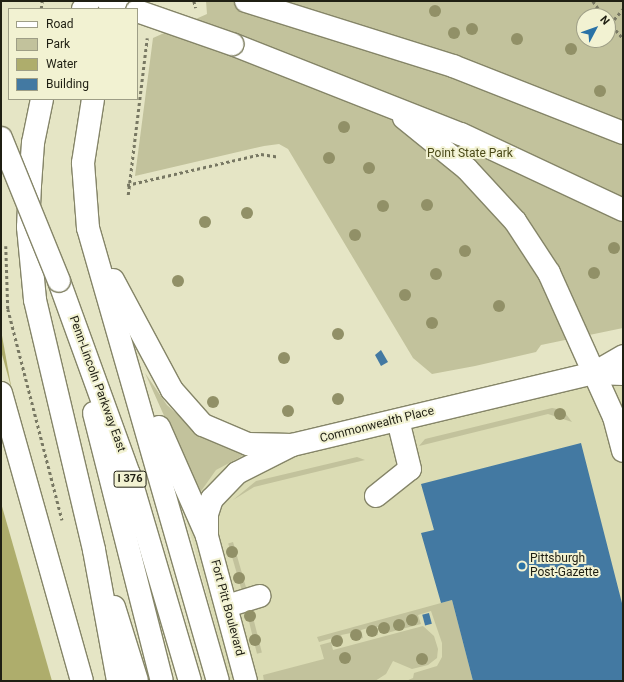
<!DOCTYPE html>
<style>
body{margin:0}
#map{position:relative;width:624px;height:682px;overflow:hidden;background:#e5e5c5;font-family:Roboto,sans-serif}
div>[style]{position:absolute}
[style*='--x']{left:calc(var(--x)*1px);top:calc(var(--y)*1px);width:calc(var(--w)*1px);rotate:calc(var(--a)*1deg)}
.built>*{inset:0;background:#dbdcb4}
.green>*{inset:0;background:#c2c29c;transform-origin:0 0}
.water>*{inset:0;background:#aead6c}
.pier>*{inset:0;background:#e5e5c5}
.building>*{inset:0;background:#4379a2;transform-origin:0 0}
.path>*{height:2.5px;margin-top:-1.25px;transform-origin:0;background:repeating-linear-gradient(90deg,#787863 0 3px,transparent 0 6px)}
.roads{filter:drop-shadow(1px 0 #858568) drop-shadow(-1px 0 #858568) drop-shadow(0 1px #858568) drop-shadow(0 -1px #858568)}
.minor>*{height:22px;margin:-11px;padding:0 11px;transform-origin:11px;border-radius:11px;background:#fff}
.major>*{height:22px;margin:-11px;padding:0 11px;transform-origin:11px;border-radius:11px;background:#fff}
.highway>*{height:22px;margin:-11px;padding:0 11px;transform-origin:11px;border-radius:11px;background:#fff}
.bridges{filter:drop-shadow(1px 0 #858568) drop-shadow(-1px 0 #858568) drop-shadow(0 1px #858568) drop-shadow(0 -1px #858568)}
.highway-bridge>*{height:22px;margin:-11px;padding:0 11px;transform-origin:11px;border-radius:11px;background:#fff}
.trees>*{width:12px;height:12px;margin:-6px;border-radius:50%;background:#919067}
.dots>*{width:11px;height:11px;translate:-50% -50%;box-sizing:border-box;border:2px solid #f2f2d2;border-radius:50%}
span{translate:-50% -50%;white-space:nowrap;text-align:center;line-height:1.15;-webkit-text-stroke:4px #f2f2d2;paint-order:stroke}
.shield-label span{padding:1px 3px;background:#f2f2d2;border:1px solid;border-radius:3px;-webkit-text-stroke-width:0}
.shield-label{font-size:11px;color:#1f1f13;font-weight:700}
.park-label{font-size:12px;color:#4c4b1a}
.street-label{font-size:12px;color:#1f1f13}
.poi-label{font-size:12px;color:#1f1f13}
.left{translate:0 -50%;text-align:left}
.frame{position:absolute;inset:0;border:2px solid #1f1f13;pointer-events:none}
.legend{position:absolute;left:8px;top:8px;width:130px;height:92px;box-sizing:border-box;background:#f2f2d2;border:1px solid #9e9e86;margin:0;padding:5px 7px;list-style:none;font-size:12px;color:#1f1f13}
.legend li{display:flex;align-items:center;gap:8px;height:20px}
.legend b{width:20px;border:1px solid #9e9e86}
.north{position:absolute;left:576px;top:8px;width:40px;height:40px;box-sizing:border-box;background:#f2f2d2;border:1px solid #9e9e86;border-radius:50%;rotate:49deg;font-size:11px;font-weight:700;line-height:16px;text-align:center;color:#1f1f13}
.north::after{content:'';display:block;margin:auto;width:14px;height:18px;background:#2972a6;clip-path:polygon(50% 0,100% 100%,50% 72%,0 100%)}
</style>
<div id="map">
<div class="built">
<div style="clip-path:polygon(623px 364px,623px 681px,230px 681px,174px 473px)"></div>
</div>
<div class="green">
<div style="clip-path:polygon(evenodd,206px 1px,623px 1px,623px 328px,541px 345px,536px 352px,475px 366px,432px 374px,413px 358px,288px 149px,279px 144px,264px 146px,135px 176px,153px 38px,207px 14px,206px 1px,584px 16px,608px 16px,608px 40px,584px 40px,584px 16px)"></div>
<div style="clip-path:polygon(145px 373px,167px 405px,190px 426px,248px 453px,216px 470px,199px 494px)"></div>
<div style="clip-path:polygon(552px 408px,563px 410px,572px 422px,548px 414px,419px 446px,425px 439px)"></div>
<div style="clip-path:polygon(357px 457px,365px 460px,254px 487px,233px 500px,256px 481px)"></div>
<div style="left:233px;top:542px;width:52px;height:5px;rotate:74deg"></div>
<div style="clip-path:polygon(452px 600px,473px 681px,406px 681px,413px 678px,414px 673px,437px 666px,442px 657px,442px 643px,431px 611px,418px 615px,421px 624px,383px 634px,381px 627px,376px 627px,378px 635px,371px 636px,368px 628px,361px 630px,363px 638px,354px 640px,351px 633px,341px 635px,343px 642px,335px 645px,333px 638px,319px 642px,317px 637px)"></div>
<div style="left:250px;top:605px;width:49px;height:5px;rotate:76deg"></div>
<div style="clip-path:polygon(423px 626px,434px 636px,438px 649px,437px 658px,428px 665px,412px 669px,393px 661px,386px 674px,375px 681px,264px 681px,263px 675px,324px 659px,320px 645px,331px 642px,333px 650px)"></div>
</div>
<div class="water">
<div style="clip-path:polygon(1px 330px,64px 681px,1px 681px)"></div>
</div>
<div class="pier">
<div style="clip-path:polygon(1px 351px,18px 412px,66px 681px,52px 681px,1px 503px)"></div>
</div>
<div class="building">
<div style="clip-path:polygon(381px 350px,388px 362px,381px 366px,375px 355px)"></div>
<div style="clip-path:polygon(581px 443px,623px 607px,623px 681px,473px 681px,452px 600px,441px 603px,421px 533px,434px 530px,421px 484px)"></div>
<div style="left:429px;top:613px;width:11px;height:7px;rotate:75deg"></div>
</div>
<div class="path">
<div style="--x:194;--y:1;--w:7;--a:74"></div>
<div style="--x:593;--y:1;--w:19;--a:54"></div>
<div style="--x:41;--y:9;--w:8;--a:-83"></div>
<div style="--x:608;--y:21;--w:23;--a:49"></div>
<div style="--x:610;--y:24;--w:20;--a:-49"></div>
<div style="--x:127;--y:185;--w:138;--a:-13"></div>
<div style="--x:261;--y:154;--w:18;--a:9"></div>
<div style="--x:128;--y:195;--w:158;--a:-83.1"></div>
<div style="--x:6;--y:246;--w:63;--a:88.2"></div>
<div style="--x:8;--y:309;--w:218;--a:75.6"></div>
</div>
<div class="roads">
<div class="minor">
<div style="--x:376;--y:496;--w:43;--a:-38.5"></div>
<div style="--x:410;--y:469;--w:50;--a:-103.8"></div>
<div style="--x:227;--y:606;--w:34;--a:-17"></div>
</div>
<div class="major">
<div style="--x:594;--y:373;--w:48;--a:65.6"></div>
<div style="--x:614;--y:417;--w:35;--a:75"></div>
<div style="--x:594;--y:373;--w:34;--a:-30"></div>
<div style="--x:246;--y:681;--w:150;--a:-105.1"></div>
<div style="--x:207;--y:536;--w:22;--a:-90"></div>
<div style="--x:207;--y:514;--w:16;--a:-72"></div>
<div style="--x:212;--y:499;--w:36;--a:-46"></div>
<div style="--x:237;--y:473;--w:62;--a:-27"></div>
<div style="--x:292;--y:445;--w:310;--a:-13.4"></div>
<div style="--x:594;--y:373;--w:29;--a:2"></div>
</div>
<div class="highway">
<div style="--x:108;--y:1;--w:24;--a:19"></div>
<div style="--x:246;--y:1;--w:217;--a:17.4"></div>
<div style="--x:453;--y:66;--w:183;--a:21.5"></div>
<div style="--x:83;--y:9;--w:10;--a:-53"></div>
<div style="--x:232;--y:44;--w:246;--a:21.5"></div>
<div style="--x:461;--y:134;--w:179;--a:25.1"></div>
<div style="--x:42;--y:99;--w:45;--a:101.6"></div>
<div style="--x:33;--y:143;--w:42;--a:94.1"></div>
<div style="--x:30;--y:185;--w:42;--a:92.7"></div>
<div style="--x:28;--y:227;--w:73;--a:84.5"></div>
<div style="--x:35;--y:300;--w:257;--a:76.7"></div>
<div style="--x:94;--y:550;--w:133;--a:79.6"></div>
<div style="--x:93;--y:99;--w:65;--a:98.9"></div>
<div style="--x:83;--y:163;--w:65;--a:85.6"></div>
<div style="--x:88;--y:228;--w:471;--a:74"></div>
<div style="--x:404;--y:118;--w:81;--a:39"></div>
<div style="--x:467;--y:169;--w:71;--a:47.3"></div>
<div style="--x:515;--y:221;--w:62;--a:56.8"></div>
<div style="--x:549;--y:273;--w:110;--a:65.8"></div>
<div style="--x:113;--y:280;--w:125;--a:61.8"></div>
<div style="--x:172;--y:390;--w:47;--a:48.5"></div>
<div style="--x:203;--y:425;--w:49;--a:22.9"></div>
<div style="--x:248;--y:444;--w:44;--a:1.3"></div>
<div style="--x:59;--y:281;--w:205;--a:70.1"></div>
<div style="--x:129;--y:474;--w:216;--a:73.6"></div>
<div style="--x:1;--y:393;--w:299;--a:74.3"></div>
<div style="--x:94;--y:413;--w:276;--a:75.8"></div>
<div style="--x:159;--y:427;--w:119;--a:66.2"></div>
<div style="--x:114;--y:607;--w:77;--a:72.7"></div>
</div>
</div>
<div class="bridges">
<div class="highway-bridge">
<div style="--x:137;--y:11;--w:101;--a:19.2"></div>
<div style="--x:1;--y:138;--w:154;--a:67.9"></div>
</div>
</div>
<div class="trees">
<div style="left:435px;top:11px"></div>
<div style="left:472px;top:29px"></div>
<div style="left:454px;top:33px"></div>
<div style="left:517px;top:39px"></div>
<div style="left:571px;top:49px"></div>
<div style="left:600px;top:91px"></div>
<div style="left:344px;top:127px"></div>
<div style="left:329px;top:158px"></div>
<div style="left:369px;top:168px"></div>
<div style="left:427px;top:205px"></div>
<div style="left:383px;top:206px"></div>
<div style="left:247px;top:213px"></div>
<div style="left:205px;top:222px"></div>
<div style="left:355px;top:235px"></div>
<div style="left:614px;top:248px"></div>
<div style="left:465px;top:251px"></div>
<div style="left:594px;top:273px"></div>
<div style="left:436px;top:274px"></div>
<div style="left:178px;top:281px"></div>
<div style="left:405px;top:295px"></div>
<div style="left:499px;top:306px"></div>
<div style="left:432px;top:323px"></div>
<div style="left:338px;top:334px"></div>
<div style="left:284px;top:358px"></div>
<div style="left:338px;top:399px"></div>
<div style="left:213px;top:402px"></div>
<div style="left:288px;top:411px"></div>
<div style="left:560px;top:414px"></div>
<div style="left:232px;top:552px"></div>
<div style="left:239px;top:578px"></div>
<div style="left:250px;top:616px"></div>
<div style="left:412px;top:620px"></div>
<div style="left:399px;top:625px"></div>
<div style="left:384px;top:628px"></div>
<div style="left:372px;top:631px"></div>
<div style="left:356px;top:635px"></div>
<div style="left:255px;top:640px"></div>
<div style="left:337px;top:641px"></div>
<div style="left:345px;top:658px"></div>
<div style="left:422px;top:659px"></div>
</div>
<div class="dots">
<div style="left:522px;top:566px;background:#2972a6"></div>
</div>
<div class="shield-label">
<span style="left:130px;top:479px">I 376</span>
</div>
<div class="park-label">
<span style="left:470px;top:154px">Point State Park</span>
</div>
<div class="street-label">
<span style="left:97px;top:384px;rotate:70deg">Penn-Lincoln Parkway East</span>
<span style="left:377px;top:425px;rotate:-14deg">Commonwealth Place</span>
<span style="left:227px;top:608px;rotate:75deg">Fort Pitt Boulevard</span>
</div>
<div class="poi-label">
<span class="left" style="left:530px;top:566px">Pittsburgh<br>Post-Gazette</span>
</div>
<div class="frame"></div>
<ul class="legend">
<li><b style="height:5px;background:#fff"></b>Road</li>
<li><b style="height:11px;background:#c2c29c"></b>Park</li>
<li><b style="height:11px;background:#aead6c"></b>Water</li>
<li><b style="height:11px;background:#4379a2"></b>Building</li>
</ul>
<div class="north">N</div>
</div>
